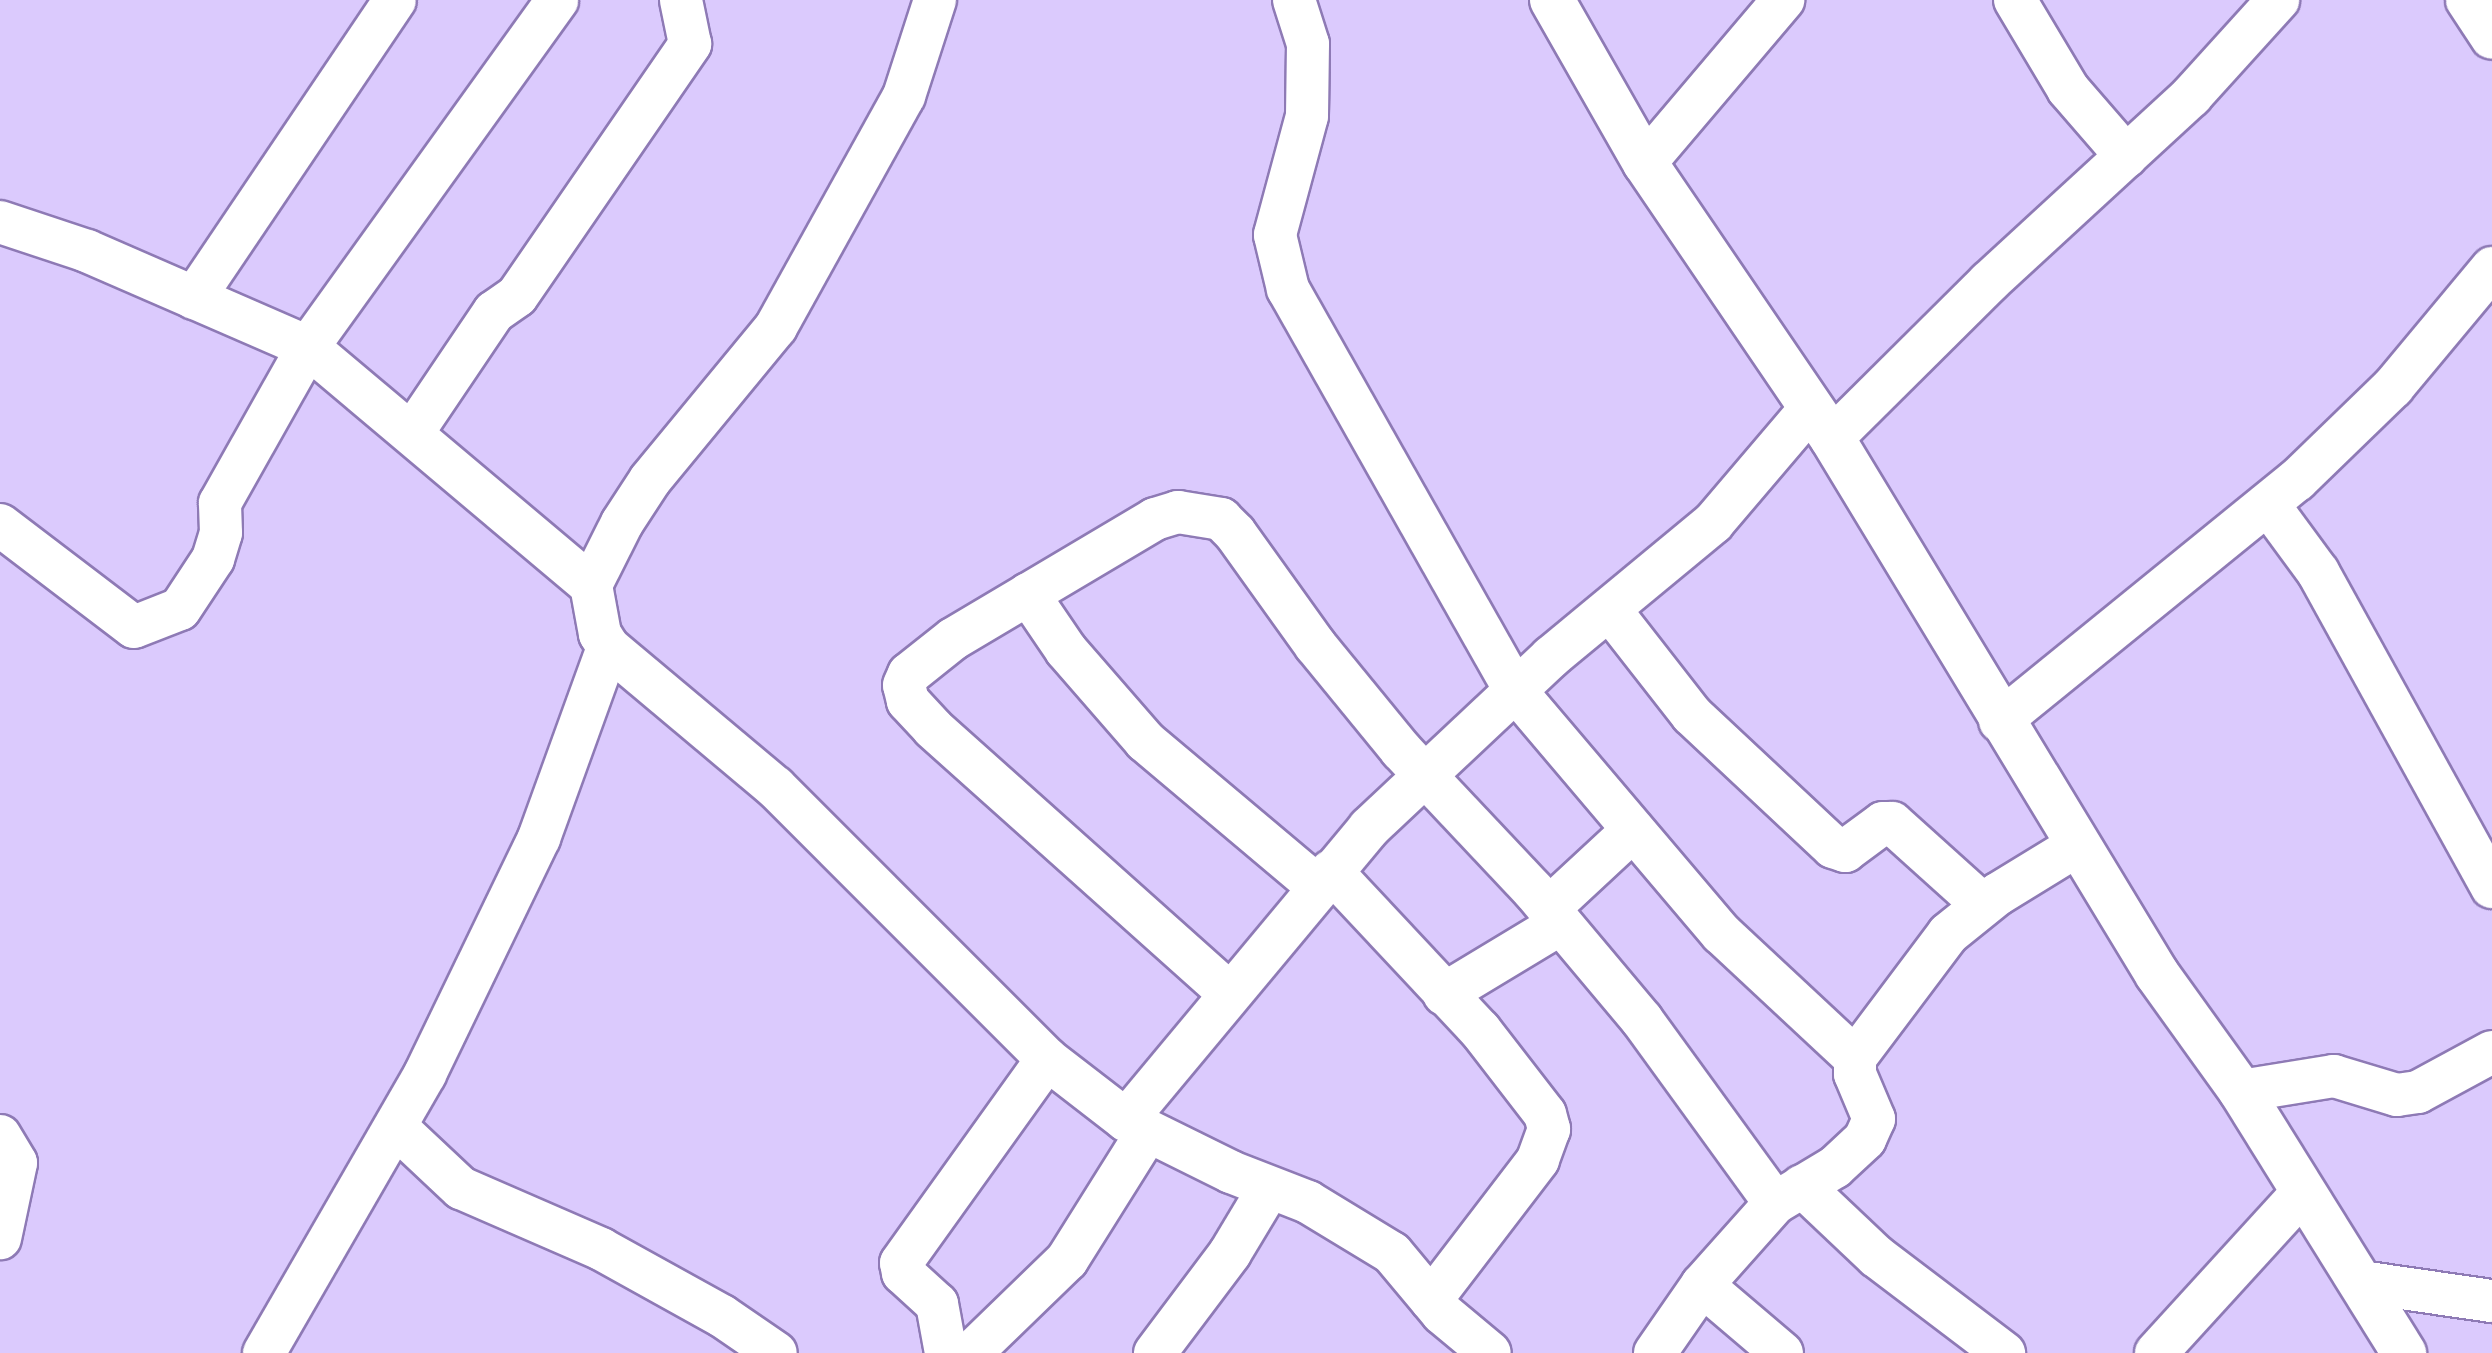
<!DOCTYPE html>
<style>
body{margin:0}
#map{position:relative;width:2492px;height:1353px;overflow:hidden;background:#dbcafd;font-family:"DM Sans",sans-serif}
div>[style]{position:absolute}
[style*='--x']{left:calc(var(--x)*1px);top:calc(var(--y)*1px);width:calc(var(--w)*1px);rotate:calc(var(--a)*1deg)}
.roads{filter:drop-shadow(2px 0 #8e7ab5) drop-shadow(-2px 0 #8e7ab5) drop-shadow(0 2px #8e7ab5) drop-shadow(0 -2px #8e7ab5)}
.minor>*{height:42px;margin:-21px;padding:0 21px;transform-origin:21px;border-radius:21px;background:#fff}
.tertiary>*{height:44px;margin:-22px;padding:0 22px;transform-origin:22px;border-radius:22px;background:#fff}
span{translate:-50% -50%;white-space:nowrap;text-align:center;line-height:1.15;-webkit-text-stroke:6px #f6f4fa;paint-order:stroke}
</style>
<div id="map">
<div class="roads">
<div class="minor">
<div style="--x:935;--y:0;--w:101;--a:107.9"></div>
<div style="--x:904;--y:96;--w:264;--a:119"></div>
<div style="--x:776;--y:327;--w:198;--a:129.5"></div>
<div style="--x:650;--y:480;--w:51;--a:123.1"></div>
<div style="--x:622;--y:523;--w:69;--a:116.6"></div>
<div style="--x:591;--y:585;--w:50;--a:79.6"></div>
<div style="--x:600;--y:634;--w:15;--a:58"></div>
<div style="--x:608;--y:647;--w:218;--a:40"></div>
<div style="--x:775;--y:787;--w:385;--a:45"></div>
<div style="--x:1047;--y:1059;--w:100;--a:37.7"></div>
<div style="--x:1126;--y:1120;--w:117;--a:26.3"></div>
<div style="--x:1231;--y:1172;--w:83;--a:21.3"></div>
<div style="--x:1308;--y:1202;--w:98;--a:31.3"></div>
<div style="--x:1392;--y:1253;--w:78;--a:50.2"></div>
<div style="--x:1442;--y:1313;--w:62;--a:39.8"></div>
<div style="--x:1294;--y:0;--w:46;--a:72.3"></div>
<div style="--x:1308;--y:44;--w:72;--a:90.8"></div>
<div style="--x:1307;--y:116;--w:123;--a:105.1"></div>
<div style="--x:1275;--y:235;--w:56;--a:76.5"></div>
<div style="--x:1288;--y:289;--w:459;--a:60.5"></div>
<div style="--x:1514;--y:689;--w:321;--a:49.7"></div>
<div style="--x:1722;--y:934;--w:182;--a:43"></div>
<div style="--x:2015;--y:0;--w:104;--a:59.2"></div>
<div style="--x:2068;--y:89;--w:89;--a:49.1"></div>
<div style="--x:2467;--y:0;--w:45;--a:56.7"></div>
<div style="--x:1645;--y:163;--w:214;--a:-49.7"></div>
<div style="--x:0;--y:222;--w:92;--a:18.4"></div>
<div style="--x:87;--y:251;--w:241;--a:23.5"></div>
<div style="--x:308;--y:347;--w:370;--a:40.1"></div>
<div style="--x:194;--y:298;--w:359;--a:-56"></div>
<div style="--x:413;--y:432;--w:145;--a:-56"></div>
<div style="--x:494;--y:312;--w:28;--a:-35"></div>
<div style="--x:517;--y:296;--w:306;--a:-55.5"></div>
<div style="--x:690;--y:44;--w:45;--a:-101.6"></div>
<div style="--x:1832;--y:438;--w:221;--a:-44.8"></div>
<div style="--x:1989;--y:282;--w:275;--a:-42.6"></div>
<div style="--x:2191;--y:96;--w:130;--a:-47.8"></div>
<div style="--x:2268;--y:504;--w:84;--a:53.7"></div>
<div style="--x:2318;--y:572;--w:360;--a:61.1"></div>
<div style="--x:0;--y:525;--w:168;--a:37.3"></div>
<div style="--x:134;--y:627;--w:49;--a:-21.4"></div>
<div style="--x:180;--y:609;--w:60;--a:-56.6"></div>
<div style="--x:213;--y:559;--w:27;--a:-73"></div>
<div style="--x:221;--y:533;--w:30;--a:-92"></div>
<div style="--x:220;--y:503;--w:179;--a:-60.6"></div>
<div style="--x:308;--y:347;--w:427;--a:-54.3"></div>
<div style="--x:1028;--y:594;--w:68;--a:55.8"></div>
<div style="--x:1066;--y:650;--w:121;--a:49"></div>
<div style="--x:1145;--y:741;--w:225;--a:40.1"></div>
<div style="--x:1610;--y:610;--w:133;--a:52"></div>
<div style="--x:1692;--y:715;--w:193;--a:43.1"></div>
<div style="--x:1833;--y:847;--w:13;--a:18"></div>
<div style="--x:1845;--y:851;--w:47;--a:-36.4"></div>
<div style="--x:1883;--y:823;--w:9;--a:0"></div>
<div style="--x:1892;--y:823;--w:122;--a:42"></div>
<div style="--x:2000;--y:721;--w:382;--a:-39.1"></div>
<div style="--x:2297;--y:480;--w:134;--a:-44.1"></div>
<div style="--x:2393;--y:387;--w:155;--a:-50.2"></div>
<div style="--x:1331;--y:871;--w:218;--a:46.9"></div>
<div style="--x:1480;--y:1030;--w:106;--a:52.3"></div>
<div style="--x:1545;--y:1114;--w:16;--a:75"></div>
<div style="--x:1549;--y:1129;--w:33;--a:110"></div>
<div style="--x:1538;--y:1160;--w:176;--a:127.4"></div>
<div style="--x:1548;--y:909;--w:116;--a:-42.9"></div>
<div style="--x:1229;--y:993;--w:397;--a:-138.2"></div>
<div style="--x:933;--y:728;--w:37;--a:-133"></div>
<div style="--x:908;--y:701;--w:16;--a:-104"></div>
<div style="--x:904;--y:685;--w:12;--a:-66"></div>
<div style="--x:909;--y:674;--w:56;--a:-38.5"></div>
<div style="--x:953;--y:639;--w:235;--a:-30.7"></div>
<div style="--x:1155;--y:519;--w:24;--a:-17"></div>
<div style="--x:1178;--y:512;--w:44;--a:9.2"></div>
<div style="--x:1221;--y:519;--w:20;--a:45"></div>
<div style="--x:1235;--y:533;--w:139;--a:54.4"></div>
<div style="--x:1316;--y:646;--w:134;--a:50.7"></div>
<div style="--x:1401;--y:750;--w:192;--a:46.7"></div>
<div style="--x:1533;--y:890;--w:170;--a:50"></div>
<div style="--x:1642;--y:1020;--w:226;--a:54"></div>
<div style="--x:1444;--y:994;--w:135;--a:-31.1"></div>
<div style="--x:2241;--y:1091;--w:94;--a:-9.2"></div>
<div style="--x:2334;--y:1076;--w:66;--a:16.8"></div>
<div style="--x:2397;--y:1095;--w:21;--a:-8"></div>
<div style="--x:2418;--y:1092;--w:84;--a:-28.4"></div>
<div style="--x:1126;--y:1120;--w:380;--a:-50.2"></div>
<div style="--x:1369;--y:828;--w:250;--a:-43.2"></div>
<div style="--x:1551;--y:657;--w:210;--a:-39.6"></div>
<div style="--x:1713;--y:523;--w:151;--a:-49.6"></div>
<div style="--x:397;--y:1128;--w:88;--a:43.2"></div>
<div style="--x:461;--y:1188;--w:153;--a:23.5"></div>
<div style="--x:601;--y:1249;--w:138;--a:29"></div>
<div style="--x:722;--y:1316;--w:65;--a:34.4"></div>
<div style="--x:0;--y:1136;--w:31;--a:59"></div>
<div style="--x:16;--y:1163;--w:77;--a:102"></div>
<div style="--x:1802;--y:1186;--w:102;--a:43.4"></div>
<div style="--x:1876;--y:1256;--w:161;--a:37.2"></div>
<div style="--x:2361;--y:1282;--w:132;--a:8.3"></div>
<div style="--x:1702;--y:1285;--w:105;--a:40.4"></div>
<div style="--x:264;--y:1353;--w:322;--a:-60"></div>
<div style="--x:425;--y:1074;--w:262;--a:-64.2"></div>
<div style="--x:539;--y:838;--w:203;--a:-70.1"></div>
<div style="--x:946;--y:1353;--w:50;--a:-100.4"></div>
<div style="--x:937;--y:1304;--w:46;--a:-137.6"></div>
<div style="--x:903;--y:1273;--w:10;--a:-101"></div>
<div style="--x:901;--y:1263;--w:251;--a:-54.4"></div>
<div style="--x:971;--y:1353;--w:134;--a:-44.1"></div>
<div style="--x:1067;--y:1260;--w:152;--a:-57.9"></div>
<div style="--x:1155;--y:1353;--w:125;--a:-53.1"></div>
<div style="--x:1230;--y:1253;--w:76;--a:-59"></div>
<div style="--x:1655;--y:1353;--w:83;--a:-55.3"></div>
<div style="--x:1702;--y:1285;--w:110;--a:-48.3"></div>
<div style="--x:1775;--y:1203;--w:70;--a:-31"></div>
<div style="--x:1835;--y:1167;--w:41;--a:-43"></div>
<div style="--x:1865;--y:1139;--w:22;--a:-66"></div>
<div style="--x:1874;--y:1119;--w:49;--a:-112.9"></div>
<div style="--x:1855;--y:1074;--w:16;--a:-90"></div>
<div style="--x:1855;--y:1058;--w:155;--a:-53.1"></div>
<div style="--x:1948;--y:934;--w:64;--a:-38.7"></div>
<div style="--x:1998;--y:894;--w:94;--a:-31.5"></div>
<div style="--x:2156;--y:1353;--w:218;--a:-47.6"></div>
</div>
<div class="tertiary">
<div style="--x:1552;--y:0;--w:188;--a:60.3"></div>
<div style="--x:1645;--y:163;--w:333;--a:55.8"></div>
<div style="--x:1832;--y:438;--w:627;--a:58.77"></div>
<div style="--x:2157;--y:974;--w:144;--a:54.3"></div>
<div style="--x:2241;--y:1091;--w:309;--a:58.1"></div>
</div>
</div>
</div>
